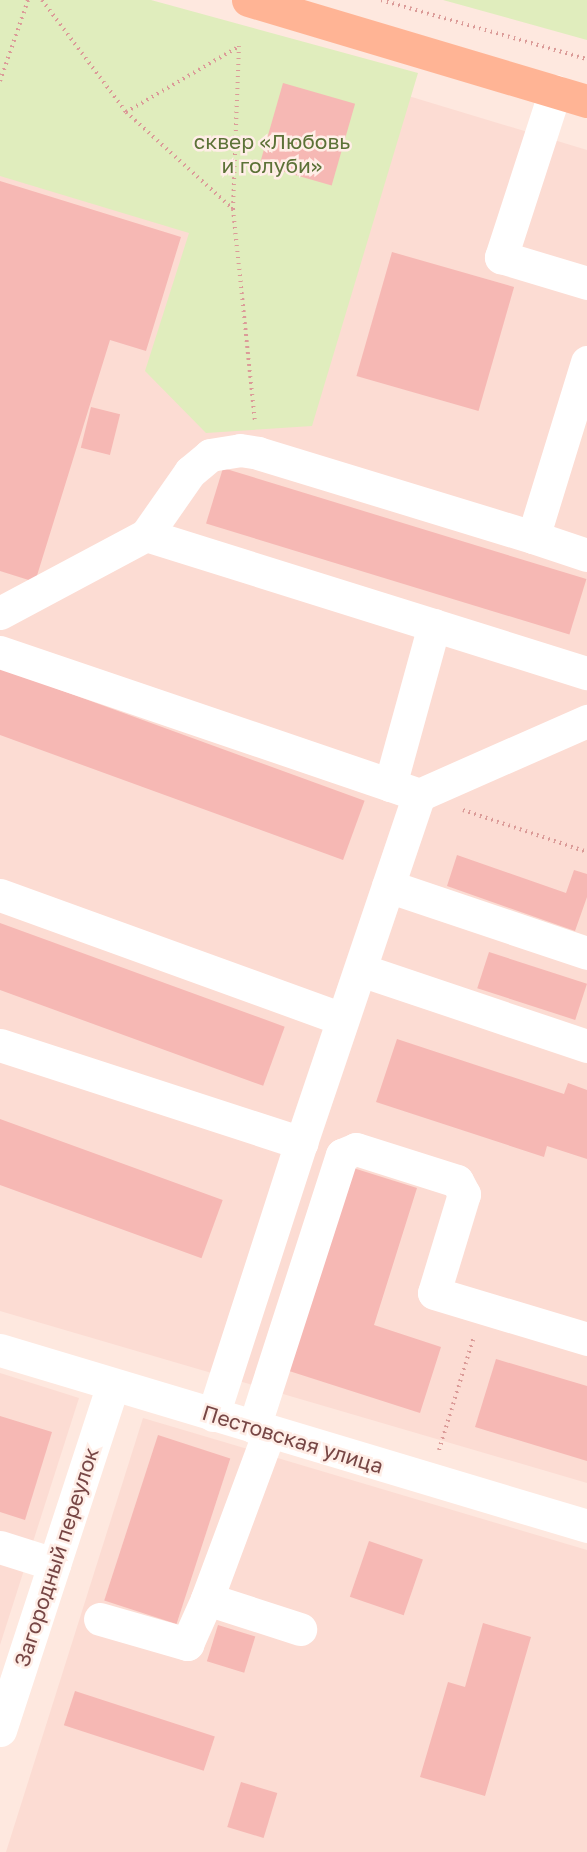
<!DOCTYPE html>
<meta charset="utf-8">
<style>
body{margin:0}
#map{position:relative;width:587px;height:1852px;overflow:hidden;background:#fee8df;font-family:"Golos Text",sans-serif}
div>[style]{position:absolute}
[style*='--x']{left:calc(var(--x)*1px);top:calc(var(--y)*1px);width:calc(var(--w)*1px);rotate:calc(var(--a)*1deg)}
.residential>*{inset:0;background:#fcdcd3}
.green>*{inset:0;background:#e0edbd}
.building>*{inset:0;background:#f6b8b4;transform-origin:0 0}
.path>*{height:4px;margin-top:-2px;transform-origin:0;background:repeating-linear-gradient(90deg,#db9b98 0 1.5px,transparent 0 6px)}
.minor>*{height:33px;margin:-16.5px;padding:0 16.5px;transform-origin:16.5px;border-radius:16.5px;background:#fff}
.major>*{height:33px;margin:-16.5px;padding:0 16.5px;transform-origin:16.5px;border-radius:16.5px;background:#ffb495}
span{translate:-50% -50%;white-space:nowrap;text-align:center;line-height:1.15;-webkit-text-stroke:5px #ffeee7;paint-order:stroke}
.park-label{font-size:21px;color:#5c7237}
.street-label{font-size:21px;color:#774645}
</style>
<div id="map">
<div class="residential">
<div style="clip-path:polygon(0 0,91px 0,587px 150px,587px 1483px,0 1311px)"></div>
<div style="clip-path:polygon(0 1373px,79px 1398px,0 1645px)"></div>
<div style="clip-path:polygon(143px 1418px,587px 1550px,587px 1852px,6px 1852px)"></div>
</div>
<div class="green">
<div style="clip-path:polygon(0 0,151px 0,418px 73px,312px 426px,206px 433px,145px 371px,189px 233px,0 176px)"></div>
<div style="clip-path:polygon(443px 0,587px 0,587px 40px)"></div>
</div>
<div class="building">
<div style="left:283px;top:83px;width:75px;height:85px;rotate:16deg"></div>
<div style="clip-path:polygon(0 181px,181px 237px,146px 351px,110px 340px,35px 582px,0 571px)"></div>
<div style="left:392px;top:252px;width:127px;height:129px;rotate:16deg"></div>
<div style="left:91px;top:407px;width:30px;height:42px;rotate:14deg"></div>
<div style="left:223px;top:468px;width:380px;height:58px;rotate:17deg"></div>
<div style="left:0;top:668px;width:388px;height:63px;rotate:20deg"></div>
<div style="clip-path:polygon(457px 855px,566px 893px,574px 870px,587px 874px,587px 897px,575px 931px,447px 886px)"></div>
<div style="left:0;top:923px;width:303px;height:63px;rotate:20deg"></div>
<div style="left:489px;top:952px;width:103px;height:38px;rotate:18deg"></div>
<div style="clip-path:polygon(397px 1039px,564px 1094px,568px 1083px,587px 1090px,587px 1159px,547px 1146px,544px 1157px,376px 1102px)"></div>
<div style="left:0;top:1119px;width:237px;height:62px;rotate:20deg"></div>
<div style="clip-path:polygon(350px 1167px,417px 1188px,374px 1325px,441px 1347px,420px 1413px,286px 1370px)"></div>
<div style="clip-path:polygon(496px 1359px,587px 1386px,587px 1461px,475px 1427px)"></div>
<div style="clip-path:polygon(0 1416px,52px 1432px,25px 1520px,0 1512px)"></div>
<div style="left:158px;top:1435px;width:76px;height:174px;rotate:18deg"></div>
<div style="left:369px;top:1541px;width:57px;height:59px;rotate:19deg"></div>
<div style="clip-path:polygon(483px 1623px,531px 1637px,485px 1796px,420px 1777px,448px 1682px,465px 1687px)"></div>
<div style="left:218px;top:1625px;width:39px;height:38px;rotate:17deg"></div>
<div style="left:75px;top:1691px;width:147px;height:36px;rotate:18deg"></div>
<div style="left:241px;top:1782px;width:38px;height:47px;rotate:17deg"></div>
</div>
<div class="path">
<div style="--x:42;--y:0;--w:140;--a:53.1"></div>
<div style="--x:126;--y:112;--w:144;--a:42.2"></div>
<div style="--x:233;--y:209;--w:215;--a:84.1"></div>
<div style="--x:381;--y:0;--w:214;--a:16"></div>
<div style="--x:0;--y:81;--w:86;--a:-70.9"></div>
<div style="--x:126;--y:112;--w:129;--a:-30.1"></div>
<div style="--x:233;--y:209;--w:163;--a:-87.9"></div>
<div style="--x:463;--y:810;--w:131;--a:18.7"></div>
<div style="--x:439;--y:1450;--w:119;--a:-72.9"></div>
</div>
<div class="minor">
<div style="--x:555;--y:91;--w:175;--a:108"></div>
<div style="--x:501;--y:257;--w:90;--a:16.8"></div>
<div style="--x:587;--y:362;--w:183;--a:107.1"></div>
<div style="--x:533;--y:537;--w:57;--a:18.4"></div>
<div style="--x:146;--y:535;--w:462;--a:17.4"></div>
<div style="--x:0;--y:613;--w:166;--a:-28.1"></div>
<div style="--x:146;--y:535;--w:77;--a:-55.1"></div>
<div style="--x:190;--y:472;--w:26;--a:-40"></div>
<div style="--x:210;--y:455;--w:30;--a:-9"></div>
<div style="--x:240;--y:450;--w:18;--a:9"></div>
<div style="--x:258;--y:453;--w:288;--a:17"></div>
<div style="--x:0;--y:652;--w:443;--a:18.8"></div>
<div style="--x:419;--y:795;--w:184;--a:-23.8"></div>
<div style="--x:390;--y:785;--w:166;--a:-74.6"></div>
<div style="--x:388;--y:886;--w:210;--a:18.6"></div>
<div style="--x:0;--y:895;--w:364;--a:19.9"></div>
<div style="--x:361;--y:970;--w:238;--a:18.6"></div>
<div style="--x:0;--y:1045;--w:317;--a:18"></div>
<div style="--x:301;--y:1143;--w:367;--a:-71.3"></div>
<div style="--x:0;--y:1350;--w:613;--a:16.69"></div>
<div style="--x:213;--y:1415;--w:286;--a:-72.1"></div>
<div style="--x:254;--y:1427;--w:286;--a:-72.1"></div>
<div style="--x:342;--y:1155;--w:15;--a:-23"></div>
<div style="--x:356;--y:1149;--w:106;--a:17.6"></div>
<div style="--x:457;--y:1181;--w:15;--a:62"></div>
<div style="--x:464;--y:1194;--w:103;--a:106.9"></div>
<div style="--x:434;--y:1293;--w:160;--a:16.7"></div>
<div style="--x:269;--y:1432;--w:178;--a:110.4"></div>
<div style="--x:207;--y:1599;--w:98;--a:17.9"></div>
<div style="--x:0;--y:1547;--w:57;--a:17.5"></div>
<div style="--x:100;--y:1619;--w:91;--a:16"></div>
<div style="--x:187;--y:1644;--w:49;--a:-66"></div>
<div style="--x:0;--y:1730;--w:363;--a:-71.9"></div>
</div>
<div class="major">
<div style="--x:248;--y:0;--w:354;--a:16.6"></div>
</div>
<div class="park-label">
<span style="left:272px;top:153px">сквер «Любовь<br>и голуби»</span>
</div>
<div class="street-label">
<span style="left:293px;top:1439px;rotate:17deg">Пестовская улица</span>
<span style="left:56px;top:1557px;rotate:-72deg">Загородный переулок</span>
</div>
</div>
